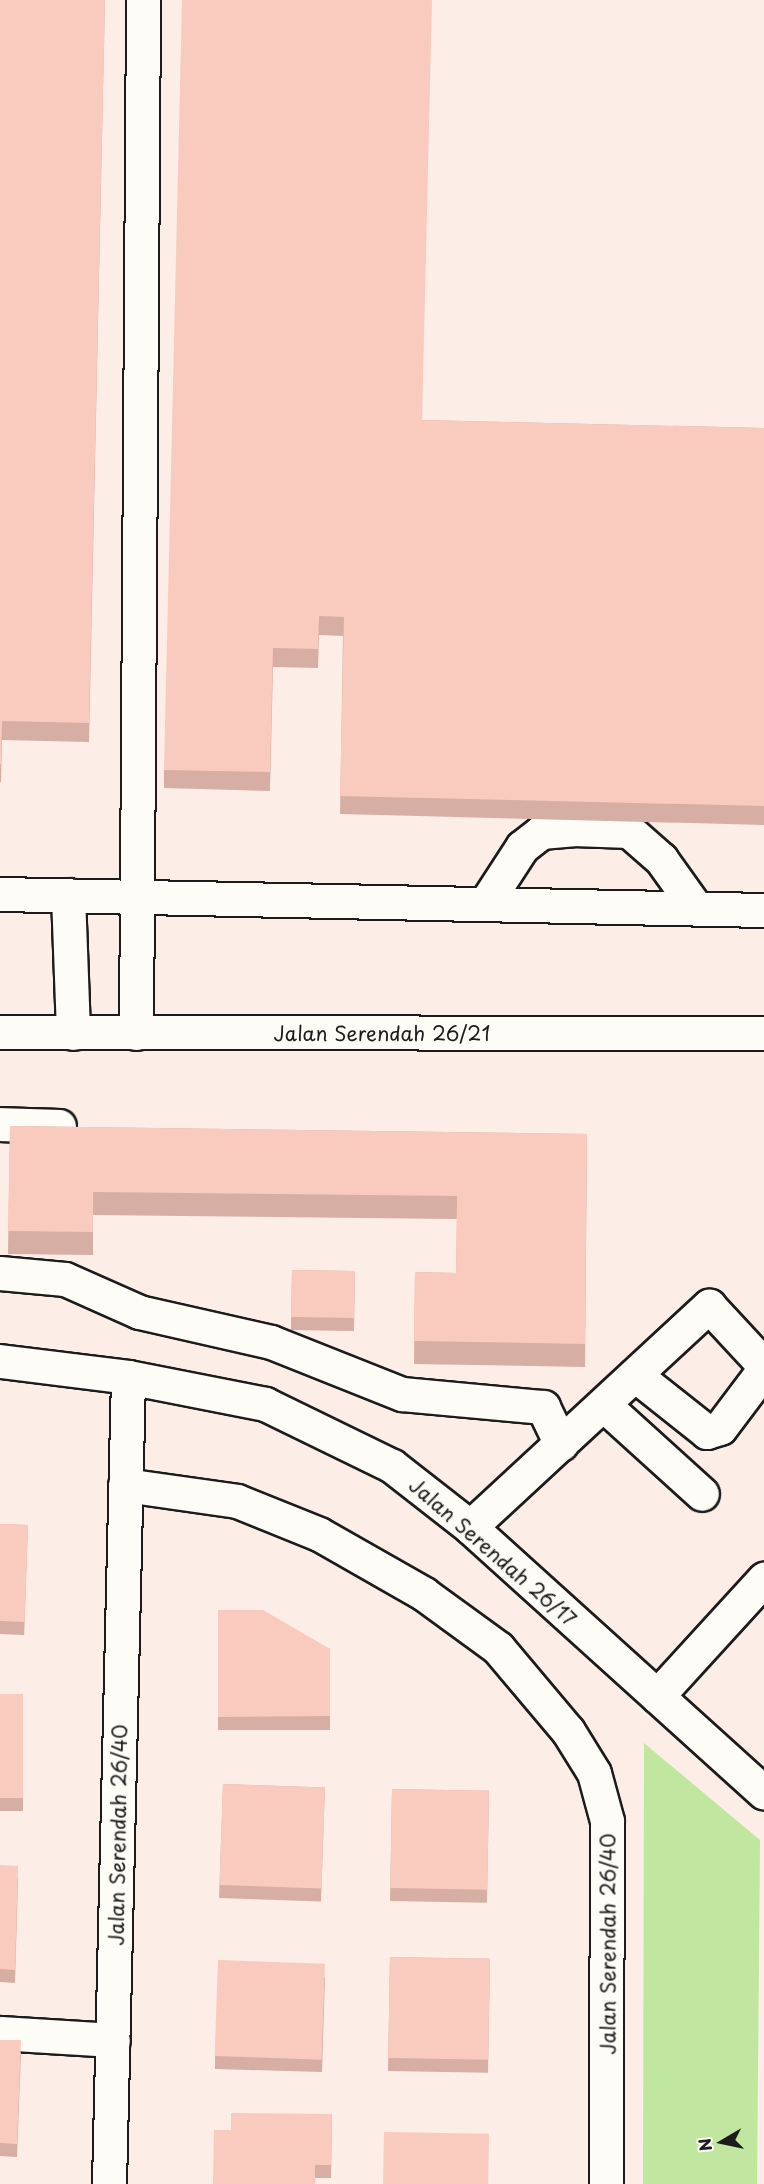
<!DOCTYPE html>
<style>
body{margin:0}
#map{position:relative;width:764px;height:2184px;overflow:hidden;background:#fdfcf7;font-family:"Playpen Sans",sans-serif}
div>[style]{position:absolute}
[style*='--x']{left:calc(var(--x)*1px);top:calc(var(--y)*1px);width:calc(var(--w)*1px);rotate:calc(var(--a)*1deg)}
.built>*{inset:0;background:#fcede6;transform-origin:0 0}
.green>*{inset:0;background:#c0e6a0}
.roads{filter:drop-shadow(2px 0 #1c1c1c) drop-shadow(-2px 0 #1c1c1c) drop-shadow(0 2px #1c1c1c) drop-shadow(0 -2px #1c1c1c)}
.minor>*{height:33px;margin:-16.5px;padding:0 16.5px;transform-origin:16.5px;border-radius:16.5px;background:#fdfcf7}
.wall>*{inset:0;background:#d6aea3;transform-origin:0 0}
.building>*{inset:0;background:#f9cabe;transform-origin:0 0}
span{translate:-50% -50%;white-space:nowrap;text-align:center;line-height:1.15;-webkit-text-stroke:6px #fdfcf7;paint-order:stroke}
.street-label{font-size:20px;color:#1c1c1c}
.north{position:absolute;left:692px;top:2112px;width:60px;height:60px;-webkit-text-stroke:4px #fdfcf7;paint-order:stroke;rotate:261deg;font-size:16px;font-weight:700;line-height:24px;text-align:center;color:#1c1c1c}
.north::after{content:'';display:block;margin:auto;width:21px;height:27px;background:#1c1c1c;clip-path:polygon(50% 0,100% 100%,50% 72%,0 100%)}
</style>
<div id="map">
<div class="built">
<div style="left:0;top:0;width:764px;height:2184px"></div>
</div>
<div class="green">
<div style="clip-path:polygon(644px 1743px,760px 1840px,757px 2184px,643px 2184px)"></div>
</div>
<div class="roads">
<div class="minor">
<div style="--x:0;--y:894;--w:764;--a:1.2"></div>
<div style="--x:68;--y:895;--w:138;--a:87.9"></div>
<div style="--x:485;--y:904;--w:68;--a:-57"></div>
<div style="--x:522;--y:847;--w:24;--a:-38"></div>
<div style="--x:541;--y:832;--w:32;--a:-5"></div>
<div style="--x:573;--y:829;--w:56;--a:2"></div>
<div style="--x:629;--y:831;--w:43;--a:41.2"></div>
<div style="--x:661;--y:859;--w:60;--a:54.5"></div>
<div style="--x:0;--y:1032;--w:764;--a:0.07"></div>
<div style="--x:136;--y:1033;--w:1033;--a:-89.61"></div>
<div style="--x:0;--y:1124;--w:59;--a:1.9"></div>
<div style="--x:0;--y:1273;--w:65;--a:5.3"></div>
<div style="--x:65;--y:1279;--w:81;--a:24"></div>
<div style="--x:139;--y:1312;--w:135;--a:12.8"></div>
<div style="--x:271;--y:1342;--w:141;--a:21.7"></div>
<div style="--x:402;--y:1394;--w:142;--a:5.3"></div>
<div style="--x:543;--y:1407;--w:41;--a:64.1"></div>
<div style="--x:0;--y:1361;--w:129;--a:7.1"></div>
<div style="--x:128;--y:1377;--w:140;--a:11.1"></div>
<div style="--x:265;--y:1404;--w:141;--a:26"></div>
<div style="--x:392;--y:1466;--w:99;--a:38"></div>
<div style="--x:470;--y:1527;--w:396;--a:42.1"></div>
<div style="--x:604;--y:1405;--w:132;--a:42.2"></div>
<div style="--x:125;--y:1485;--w:113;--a:8.1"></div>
<div style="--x:237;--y:1501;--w:88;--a:21.9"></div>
<div style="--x:319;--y:1534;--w:121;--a:29.7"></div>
<div style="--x:424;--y:1594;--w:92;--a:36.1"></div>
<div style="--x:498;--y:1648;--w:109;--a:49.9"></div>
<div style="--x:568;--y:1731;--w:49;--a:58.2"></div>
<div style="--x:594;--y:1773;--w:50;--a:74.8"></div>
<div style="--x:607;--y:1821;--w:363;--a:90.2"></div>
<div style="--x:470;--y:1527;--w:326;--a:-42.8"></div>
<div style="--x:709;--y:1306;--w:76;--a:47.1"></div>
<div style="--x:761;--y:1362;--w:9;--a:77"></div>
<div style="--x:763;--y:1371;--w:71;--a:127"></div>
<div style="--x:720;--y:1428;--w:14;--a:163"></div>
<div style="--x:707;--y:1432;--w:92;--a:-141.6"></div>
<div style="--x:657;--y:1696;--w:159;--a:-47.6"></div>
<div style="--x:0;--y:2033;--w:113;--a:3.5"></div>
<div style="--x:109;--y:2184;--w:807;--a:-88.65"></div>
</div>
</div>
<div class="wall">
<div style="clip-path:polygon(0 0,105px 0,89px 742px,2px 740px,1px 782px,0 782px)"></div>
<div style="clip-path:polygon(423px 420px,764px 428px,764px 825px,340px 814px,343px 636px,319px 635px,318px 668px,273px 667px,270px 791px,164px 788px,164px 770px)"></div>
<div style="clip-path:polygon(10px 1126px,587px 1134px,585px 1367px,414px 1364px,415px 1272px,456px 1273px,457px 1219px,93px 1215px,93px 1255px,8px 1254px)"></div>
<div style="left:292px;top:1270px;width:63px;height:60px;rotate:1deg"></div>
<div style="left:0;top:1524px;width:28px;height:110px;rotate:2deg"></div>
<div style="clip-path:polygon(218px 1610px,330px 1649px,330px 1730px,218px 1730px)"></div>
<div style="left:0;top:1694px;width:23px;height:117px"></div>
<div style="left:223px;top:1784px;width:102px;height:114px;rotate:2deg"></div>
<div style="left:392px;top:1789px;width:97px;height:112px;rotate:1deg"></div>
<div style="clip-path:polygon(0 1865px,18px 1879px,15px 1983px,0 1982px)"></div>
<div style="left:390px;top:1957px;width:100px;height:114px;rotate:1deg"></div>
<div style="clip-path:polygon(325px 1977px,322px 2072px,215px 2069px,215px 2056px)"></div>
<div style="clip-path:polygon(0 2040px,21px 2053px,17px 2157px,0 2156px)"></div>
<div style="clip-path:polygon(332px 2114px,331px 2178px,315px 2178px,231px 2130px)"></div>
</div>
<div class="building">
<div style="clip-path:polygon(0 0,105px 0,89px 723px,2px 721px,1px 764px,0 764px)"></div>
<div style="clip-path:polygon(182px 0,432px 0,422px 420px,764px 428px,764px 806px,340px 796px,344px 617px,319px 616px,318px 649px,273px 648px,270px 772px,164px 770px)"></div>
<div style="clip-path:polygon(10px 1126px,587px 1134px,585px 1344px,414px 1341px,415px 1272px,456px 1273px,457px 1196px,93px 1192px,93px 1232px,8px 1231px)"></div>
<div style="left:292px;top:1270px;width:63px;height:47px;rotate:1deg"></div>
<div style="left:0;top:1524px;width:28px;height:97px;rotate:2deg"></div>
<div style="clip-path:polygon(218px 1610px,263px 1610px,330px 1649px,330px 1716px,218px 1717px)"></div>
<div style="left:0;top:1694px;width:23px;height:104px"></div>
<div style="left:223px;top:1784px;width:102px;height:101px;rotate:2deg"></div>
<div style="left:392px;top:1789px;width:97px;height:99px;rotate:1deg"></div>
<div style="clip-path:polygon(0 1865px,18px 1866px,15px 1970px,0 1969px)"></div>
<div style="left:390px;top:1957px;width:100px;height:101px;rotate:1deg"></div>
<div style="left:218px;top:1960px;width:107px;height:96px;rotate:2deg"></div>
<div style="clip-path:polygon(0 2040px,21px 2040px,17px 2144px,0 2143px)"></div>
<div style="clip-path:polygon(231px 2113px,332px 2114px,331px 2165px,315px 2165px,315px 2184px,213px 2184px,214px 2130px,231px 2130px)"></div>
<div style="left:384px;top:2132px;width:105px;height:52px;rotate:1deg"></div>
</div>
<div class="street-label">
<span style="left:382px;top:1033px">Jalan Serendah 26/21</span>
<span style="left:493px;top:1552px;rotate:41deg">Jalan Serendah 26/17</span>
<span style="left:118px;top:1835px;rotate:-89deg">Jalan Serendah 26/40</span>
<span style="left:608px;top:1944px;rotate:-90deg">Jalan Serendah 26/40</span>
</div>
<div class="north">N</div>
</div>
